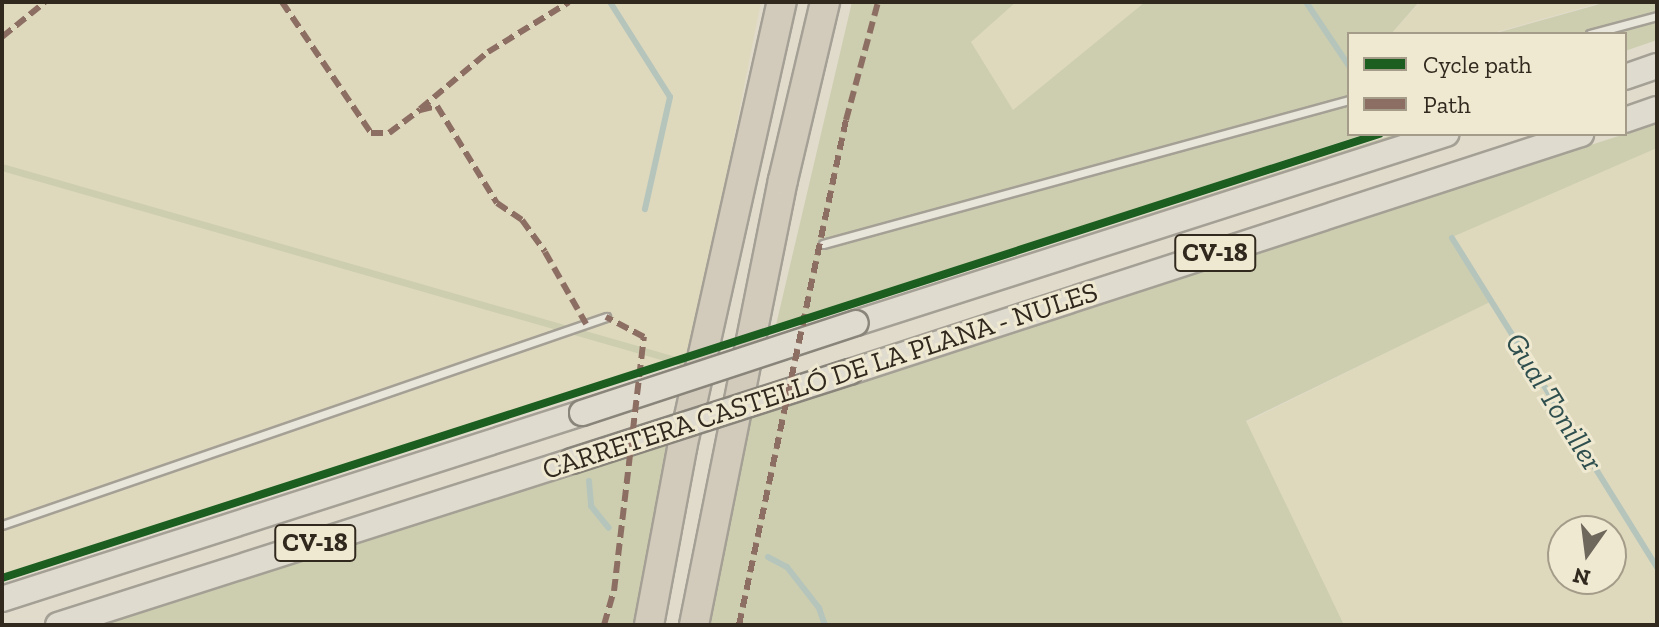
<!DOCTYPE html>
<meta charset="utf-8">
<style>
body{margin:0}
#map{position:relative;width:1659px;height:627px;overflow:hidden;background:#e0dbcb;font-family:"Zilla Slab",serif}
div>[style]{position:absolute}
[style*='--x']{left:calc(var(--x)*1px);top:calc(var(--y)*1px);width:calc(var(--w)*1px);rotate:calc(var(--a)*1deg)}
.farmland>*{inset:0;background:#ded9bd}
.green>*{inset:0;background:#cdceaf;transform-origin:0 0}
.stream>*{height:6px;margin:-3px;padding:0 3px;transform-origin:3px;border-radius:3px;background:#b6c5bc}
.roads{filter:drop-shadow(2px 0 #a5a095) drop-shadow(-2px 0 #a5a095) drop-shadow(0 2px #a5a095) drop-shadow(0 -2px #a5a095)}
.lane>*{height:7px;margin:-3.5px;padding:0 3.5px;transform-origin:3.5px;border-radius:3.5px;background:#e8e5db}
.primary>*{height:24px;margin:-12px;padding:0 12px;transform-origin:12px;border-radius:12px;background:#dfdbce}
.highway>*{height:28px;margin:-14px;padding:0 14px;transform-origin:14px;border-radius:14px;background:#d2cbbc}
.bridges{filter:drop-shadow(2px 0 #8a857b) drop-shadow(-2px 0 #8a857b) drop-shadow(0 2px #8a857b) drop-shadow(0 -2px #8a857b)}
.primary-bridge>*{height:24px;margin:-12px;padding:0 12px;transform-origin:12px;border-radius:12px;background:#dfdbce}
.quiet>*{height:6px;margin-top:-3px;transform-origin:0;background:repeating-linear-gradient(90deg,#8d6e63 0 12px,transparent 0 18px)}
.cycleway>*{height:8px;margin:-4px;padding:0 4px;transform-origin:4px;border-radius:4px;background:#1b5e20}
span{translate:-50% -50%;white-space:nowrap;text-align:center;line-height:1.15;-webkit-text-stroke:6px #f0e9d1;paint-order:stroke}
.shield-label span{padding:2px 6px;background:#f0e9d1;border:2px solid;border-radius:6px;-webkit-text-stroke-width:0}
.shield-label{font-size:26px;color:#31281e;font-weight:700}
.street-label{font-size:28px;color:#31281e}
.water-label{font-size:30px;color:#2f4f4f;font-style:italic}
.frame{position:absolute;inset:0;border:4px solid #31281e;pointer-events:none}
.legend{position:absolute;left:1347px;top:32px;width:280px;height:104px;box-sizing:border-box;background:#f0e9d1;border:2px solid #a49c89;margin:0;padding:10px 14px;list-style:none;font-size:24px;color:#31281e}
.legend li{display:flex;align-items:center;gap:16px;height:40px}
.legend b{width:40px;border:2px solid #a49c89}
.north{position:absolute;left:1547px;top:515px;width:80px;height:80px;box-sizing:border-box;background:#f0e9d1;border:2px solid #a49c89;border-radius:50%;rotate:194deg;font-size:22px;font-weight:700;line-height:32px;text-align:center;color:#31281e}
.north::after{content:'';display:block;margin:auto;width:28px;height:36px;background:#6e675b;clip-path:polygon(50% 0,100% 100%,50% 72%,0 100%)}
</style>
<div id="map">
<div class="farmland">
<div style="clip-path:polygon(2px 2px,761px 2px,691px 353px,2px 574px)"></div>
<div style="clip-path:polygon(1016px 2px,1145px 2px,1013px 110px,971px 42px)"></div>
<div style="clip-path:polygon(1420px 2px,1603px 2px,1490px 34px,1391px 34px)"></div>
<div style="clip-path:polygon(evenodd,1657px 148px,1657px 625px,1344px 625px,1246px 422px,1489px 302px,1450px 238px,1657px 148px,1563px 531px,1611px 531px,1611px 579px,1563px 579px,1563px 531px)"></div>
</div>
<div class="green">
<div style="clip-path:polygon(852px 2px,1016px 2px,971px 42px,1013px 110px,1145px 2px,1419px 2px,1391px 34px,1349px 34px,1349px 134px,1365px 134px,776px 325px)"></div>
<div style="clip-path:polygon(1607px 2px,1657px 2px,1657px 40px,1625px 51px,1625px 34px,1493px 34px)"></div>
<div style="clip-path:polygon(1657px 119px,1657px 148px,1450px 238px,1490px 302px,1246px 421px,1344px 625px,706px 625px,745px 417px,1625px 134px)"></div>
<div style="clip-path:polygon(1395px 134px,1417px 134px,773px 341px,774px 335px)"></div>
<div style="left:690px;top:361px;width:7px;height:723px;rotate:106deg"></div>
<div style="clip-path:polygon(675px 439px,639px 625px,91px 625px)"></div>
</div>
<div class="stream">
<div style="--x:610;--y:2;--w:112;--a:57.7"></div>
<div style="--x:670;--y:97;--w:115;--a:102.6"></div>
<div style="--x:1306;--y:2;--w:77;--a:56.1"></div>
<div style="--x:1452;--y:238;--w:388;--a:58.1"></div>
<div style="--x:589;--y:481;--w:25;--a:85"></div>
<div style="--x:591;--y:506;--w:28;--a:51"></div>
<div style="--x:768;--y:557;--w:21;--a:28"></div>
<div style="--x:787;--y:567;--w:52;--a:52"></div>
<div style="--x:819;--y:608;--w:18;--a:71"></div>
</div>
<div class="roads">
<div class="lane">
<div style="--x:1590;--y:34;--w:69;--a:-15"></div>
<div style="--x:823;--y:244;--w:545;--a:-15.31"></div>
<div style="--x:2;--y:525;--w:639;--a:-19"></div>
</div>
<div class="primary">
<div style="--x:1625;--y:77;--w:34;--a:-19"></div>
<div style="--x:1625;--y:120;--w:34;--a:-19"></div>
<div style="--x:856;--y:323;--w:620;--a:-17.76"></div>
<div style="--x:850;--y:372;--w:769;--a:-18.03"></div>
<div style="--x:2;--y:599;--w:609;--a:-17.78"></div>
<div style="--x:58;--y:625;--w:540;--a:-17.7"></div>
</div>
<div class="highway">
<div style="--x:649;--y:625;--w:180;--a:-79.4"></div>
<div style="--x:682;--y:448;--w:457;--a:-77.4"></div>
<div style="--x:694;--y:625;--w:454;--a:-78.7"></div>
<div style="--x:783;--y:180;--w:183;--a:-76.7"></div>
</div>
</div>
<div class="bridges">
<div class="primary-bridge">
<div style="--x:582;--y:413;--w:288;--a:-18.2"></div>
<div style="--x:572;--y:461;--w:292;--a:-17.8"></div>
</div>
</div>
<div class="quiet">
<div style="--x:282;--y:2;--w:158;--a:55.8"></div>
<div style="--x:371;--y:133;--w:18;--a:0"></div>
<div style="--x:389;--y:133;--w:39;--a:-37"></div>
<div style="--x:420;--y:110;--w:17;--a:-13"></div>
<div style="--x:437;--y:106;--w:114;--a:58.3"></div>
<div style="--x:497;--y:203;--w:30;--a:34"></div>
<div style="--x:522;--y:220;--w:39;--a:54"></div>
<div style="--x:545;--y:252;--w:83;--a:60.3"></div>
<div style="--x:2;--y:37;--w:55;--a:-39.1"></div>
<div style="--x:420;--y:109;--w:89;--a:-40"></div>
<div style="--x:488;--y:52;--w:95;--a:-31.7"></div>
<div style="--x:604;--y:625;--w:35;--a:-74"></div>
<div style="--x:614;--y:591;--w:256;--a:-83.3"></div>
<div style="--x:644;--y:337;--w:43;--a:-152.2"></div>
<div style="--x:739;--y:625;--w:516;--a:-78.04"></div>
<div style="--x:846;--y:120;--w:122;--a:-74.8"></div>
</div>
<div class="cycleway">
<div style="--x:2;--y:578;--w:1447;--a:-17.87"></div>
</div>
<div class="shield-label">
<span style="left:1215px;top:253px">CV-18</span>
<span style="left:315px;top:543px">CV-18</span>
</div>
<div class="street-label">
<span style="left:820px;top:381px;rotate:-18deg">CARRETERA CASTELLÓ DE LA PLANA - NULES</span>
</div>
<div class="water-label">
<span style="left:1554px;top:402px;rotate:58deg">Gual Toniller</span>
</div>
<div class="frame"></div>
<ul class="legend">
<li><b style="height:10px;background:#1b5e20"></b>Cycle path</li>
<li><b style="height:10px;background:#8d6e63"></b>Path</li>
</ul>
<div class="north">N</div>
</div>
